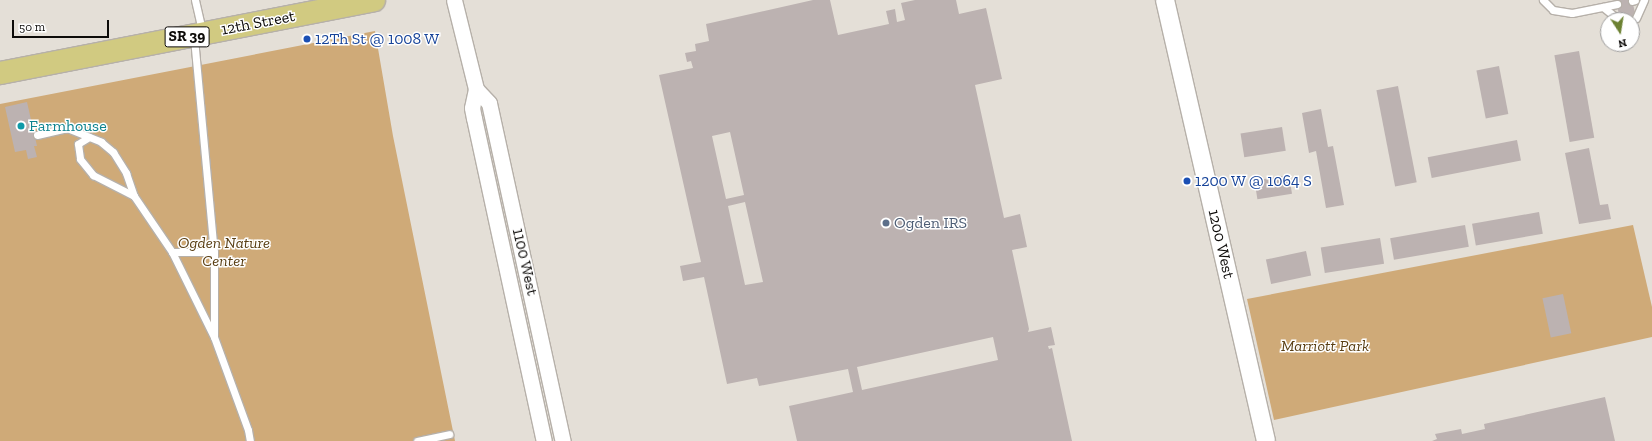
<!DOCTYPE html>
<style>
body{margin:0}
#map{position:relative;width:1652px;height:441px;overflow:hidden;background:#e4dfd7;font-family:"Zilla Slab",serif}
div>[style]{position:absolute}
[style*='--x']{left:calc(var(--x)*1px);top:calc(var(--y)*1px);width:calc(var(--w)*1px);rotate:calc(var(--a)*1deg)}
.green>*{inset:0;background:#cfaa78}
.building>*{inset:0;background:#bcb2b1;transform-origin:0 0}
.roads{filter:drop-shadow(1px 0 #b6b0a9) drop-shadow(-1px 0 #b6b0a9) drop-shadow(0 1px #b6b0a9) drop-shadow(0 -1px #b6b0a9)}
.service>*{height:7px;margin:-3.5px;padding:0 3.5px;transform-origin:3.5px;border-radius:3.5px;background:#fff}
.minor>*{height:15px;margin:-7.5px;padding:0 7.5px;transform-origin:7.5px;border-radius:7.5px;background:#fff}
.tertiary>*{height:18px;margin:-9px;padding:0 9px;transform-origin:9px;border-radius:9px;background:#fff}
.primary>*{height:22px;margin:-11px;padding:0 11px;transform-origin:11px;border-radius:11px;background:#d1ca81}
.dots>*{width:11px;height:11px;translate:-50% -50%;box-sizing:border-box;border:2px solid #fff;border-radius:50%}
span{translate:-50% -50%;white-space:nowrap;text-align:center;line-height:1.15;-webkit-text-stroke:3px #fff;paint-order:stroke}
.shield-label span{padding:1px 3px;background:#fff;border:1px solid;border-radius:3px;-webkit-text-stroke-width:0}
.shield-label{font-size:15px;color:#0d0b09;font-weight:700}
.street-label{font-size:16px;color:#0d0b09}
.transit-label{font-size:16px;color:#164399}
.left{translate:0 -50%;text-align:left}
.culture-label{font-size:16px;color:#0d838f}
.service-label{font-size:16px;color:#4e5e75}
.park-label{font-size:16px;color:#593e13;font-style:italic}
.north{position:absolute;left:1600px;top:12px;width:40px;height:40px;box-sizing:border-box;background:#fff;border:1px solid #9e9d9d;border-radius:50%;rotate:168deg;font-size:11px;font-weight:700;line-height:16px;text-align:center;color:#0d0b09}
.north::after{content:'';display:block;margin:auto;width:14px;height:18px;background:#6c8132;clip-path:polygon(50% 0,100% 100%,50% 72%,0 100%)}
.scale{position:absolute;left:12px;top:20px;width:97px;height:18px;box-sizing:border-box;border:2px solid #0d0b09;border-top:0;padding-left:5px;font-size:12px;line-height:14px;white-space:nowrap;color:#0d0b09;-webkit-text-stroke:3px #fff;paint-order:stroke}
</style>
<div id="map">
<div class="green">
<div style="clip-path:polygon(375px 31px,393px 136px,455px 441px,0 441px,0 104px)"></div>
<div style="clip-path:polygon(1633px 225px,1652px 307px,1652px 337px,1274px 420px,1247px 299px)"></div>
</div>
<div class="building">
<div style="clip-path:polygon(evenodd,813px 0,830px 0,838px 35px,889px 24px,886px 11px,895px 9px,897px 22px,905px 20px,901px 3px,915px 0,956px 0,959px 14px,986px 8px,1002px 79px,975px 85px,1004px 218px,1020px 214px,1027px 247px,1012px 250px,1029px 329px,1028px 332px,1051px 327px,1055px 345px,1048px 346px,1049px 349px,1052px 348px,1072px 441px,797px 441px,789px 406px,853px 392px,848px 369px,759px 386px,757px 378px,727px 384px,704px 277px,683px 281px,680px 266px,701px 262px,659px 75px,693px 68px,691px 61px,687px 62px,685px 53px,696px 51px,695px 44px,709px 41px,706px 24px,813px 0,730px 132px,744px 195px,726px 199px,712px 136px,730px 132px,813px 0,745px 202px,763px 282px,745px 285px,728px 206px,745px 202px,813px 0,993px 337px,998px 360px,862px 390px,857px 367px,993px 337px)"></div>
<div style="clip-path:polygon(1616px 0,1632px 0,1637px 21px,1620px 20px)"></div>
<div style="left:1579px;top:51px;width:88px;height:25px;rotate:80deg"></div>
<div style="left:1499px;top:66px;width:49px;height:23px;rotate:79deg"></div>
<div style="left:1398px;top:86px;width:98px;height:22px;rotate:79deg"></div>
<div style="clip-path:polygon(27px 102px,37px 146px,34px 146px,37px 157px,28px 159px,26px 150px,15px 152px,5px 107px)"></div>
<div style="clip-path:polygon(1321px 109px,1328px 147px,1333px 146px,1344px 205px,1326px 208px,1316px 151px,1309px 153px,1302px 113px)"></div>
<div style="left:1282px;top:127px;width:24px;height:42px;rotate:81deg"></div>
<div style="left:1517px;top:140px;width:21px;height:91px;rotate:79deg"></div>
<div style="clip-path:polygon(1589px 148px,1600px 205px,1608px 204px,1611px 219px,1579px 224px,1565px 153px)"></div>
<div style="left:1289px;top:175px;width:19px;height:35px;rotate:81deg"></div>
<div style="left:1539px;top:212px;width:22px;height:68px;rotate:80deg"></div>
<div style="left:1465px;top:225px;width:22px;height:76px;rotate:80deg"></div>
<div style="left:1380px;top:238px;width:26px;height:60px;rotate:81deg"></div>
<div style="left:1306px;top:251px;width:25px;height:41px;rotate:78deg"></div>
<div style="left:1563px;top:294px;width:40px;height:21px;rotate:78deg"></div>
<div style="clip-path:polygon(1605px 397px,1615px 441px,1432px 441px,1437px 439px,1435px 434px,1461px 429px,1462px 434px,1485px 429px,1484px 424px)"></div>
</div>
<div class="roads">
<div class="service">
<div style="--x:195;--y:0;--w:32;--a:77"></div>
<div style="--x:1543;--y:0;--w:14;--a:45"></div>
<div style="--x:1553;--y:10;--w:19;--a:9"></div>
<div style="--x:1572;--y:13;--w:46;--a:-11.3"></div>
<div style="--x:1632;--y:1;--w:3;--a:-18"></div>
<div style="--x:1603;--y:7;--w:21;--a:39"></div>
<div style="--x:1636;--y:18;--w:20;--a:-66"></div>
<div style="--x:194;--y:38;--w:215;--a:84.7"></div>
<div style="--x:214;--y:252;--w:85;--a:90"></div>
<div style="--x:214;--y:337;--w:99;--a:69.9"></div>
<div style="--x:248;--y:430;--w:11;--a:80"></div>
<div style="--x:37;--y:135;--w:31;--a:-13"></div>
<div style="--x:67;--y:128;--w:37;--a:22"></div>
<div style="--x:101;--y:142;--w:16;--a:40"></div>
<div style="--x:113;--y:152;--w:25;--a:58"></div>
<div style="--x:126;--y:173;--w:24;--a:71"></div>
<div style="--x:89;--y:137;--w:13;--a:148"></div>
<div style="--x:78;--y:144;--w:15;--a:82"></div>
<div style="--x:80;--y:159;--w:21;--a:51"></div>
<div style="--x:93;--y:175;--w:46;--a:27.1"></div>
<div style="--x:134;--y:196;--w:68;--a:55.8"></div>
<div style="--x:172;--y:252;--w:93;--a:63.7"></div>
<div style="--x:172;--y:252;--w:42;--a:0"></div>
<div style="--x:417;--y:441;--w:33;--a:-12"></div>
</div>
<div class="minor">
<div style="--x:454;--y:0;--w:92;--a:76.1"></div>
<div style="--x:476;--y:89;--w:19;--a:102"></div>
<div style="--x:472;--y:108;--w:10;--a:79"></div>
<div style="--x:474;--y:118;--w:330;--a:77.8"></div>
<div style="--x:476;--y:89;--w:19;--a:47"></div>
<div style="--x:489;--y:103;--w:346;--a:77.7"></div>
</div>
<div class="tertiary">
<div style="--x:1165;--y:0;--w:452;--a:77.1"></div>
</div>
<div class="primary">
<div style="--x:0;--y:73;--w:381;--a:-11"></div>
</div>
</div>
<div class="dots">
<div style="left:307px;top:39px;background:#1a4fb4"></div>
<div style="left:21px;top:126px;background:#0f9aa8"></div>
<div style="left:1187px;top:181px;background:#1a4fb4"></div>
<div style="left:886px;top:223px;background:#5c6f8a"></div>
</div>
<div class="shield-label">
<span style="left:187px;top:37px">SR 39</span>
</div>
<div class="street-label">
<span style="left:258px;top:23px;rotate:-11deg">12th Street</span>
<span style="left:1221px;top:244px;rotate:77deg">1200 West</span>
<span style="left:525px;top:262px;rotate:77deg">1100 West</span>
</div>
<div class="transit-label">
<span class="left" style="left:315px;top:39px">12Th St @ 1008 W</span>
<span class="left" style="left:1195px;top:181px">1200 W @ 1064 S</span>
</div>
<div class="culture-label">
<span class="left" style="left:29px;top:126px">Farmhouse</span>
</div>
<div class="service-label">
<span class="left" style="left:894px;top:223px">Ogden IRS</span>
</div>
<div class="park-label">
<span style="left:224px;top:252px">Ogden Nature<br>Center</span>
<span style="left:1325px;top:346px">Marriott Park</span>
</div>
<div class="north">N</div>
<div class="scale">50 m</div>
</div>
